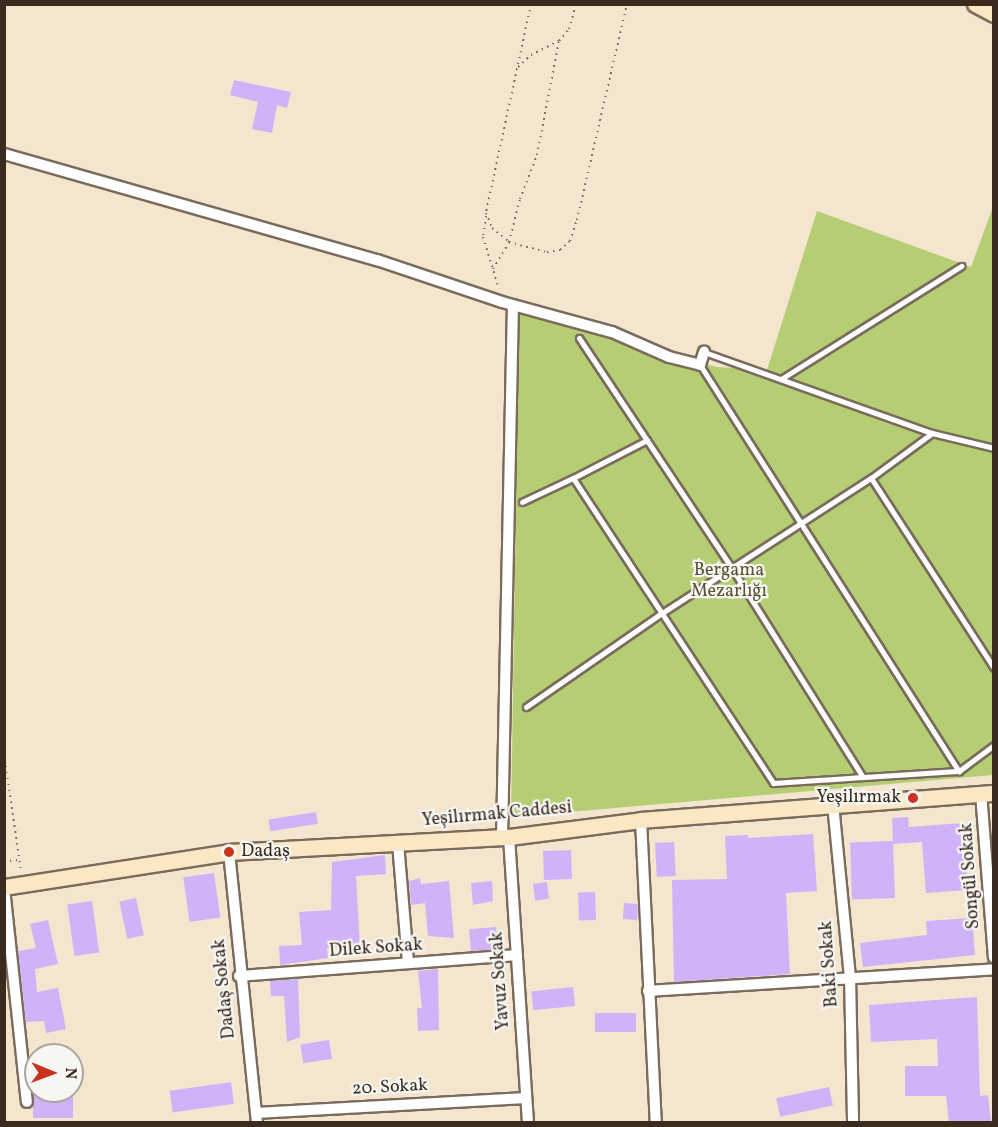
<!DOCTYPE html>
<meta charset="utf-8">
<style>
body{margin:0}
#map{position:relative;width:998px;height:1127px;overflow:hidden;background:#f3e5ce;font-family:Vollkorn,serif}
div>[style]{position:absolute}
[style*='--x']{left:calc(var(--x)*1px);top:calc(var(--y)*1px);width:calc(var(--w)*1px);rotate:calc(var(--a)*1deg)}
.green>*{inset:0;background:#b6ce73}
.building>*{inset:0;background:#cfb3f9;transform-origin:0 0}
.path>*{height:2px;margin-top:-1px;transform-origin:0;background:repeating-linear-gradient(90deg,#7b6b5c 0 1.5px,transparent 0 6px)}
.roads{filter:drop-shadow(2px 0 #7b6b5c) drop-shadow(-2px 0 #7b6b5c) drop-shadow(0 2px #7b6b5c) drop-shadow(0 -2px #7b6b5c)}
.lane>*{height:5px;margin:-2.5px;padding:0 2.5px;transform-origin:2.5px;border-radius:2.5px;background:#fff}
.street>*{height:10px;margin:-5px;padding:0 5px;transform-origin:5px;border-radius:5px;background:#fff}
.secondary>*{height:15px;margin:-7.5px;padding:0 7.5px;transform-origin:7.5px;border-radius:7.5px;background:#fae7c3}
.dots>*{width:16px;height:16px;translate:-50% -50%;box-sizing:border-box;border:3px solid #f6f6f2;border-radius:50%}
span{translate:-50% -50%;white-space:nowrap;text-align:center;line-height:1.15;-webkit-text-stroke:4.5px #f6f6f2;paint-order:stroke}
.park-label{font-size:18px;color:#5a5333}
.poi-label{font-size:18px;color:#3b2a1e}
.right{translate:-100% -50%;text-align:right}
.left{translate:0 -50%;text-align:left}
.street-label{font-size:18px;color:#3b2a1e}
.frame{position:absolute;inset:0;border:6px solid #3b2a1e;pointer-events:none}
.north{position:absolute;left:24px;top:1043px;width:60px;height:60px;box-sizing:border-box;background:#f6f6f2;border:2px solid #aba49d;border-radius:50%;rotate:91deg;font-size:16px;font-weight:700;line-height:24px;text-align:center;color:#3b2a1e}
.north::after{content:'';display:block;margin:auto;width:21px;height:27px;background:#c8321e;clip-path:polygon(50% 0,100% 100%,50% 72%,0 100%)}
</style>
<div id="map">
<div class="green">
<div style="clip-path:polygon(993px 207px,993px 775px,511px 817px,519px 313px,717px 367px,767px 370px,817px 211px,971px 267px)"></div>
</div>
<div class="building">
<div style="clip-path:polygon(234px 80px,291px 92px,287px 108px,277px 105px,272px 133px,252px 129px,258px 102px,230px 95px)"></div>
<div style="left:316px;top:812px;width:12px;height:48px;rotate:81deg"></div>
<div style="clip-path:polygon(908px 817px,909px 827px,963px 823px,968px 890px,926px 893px,922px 842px,893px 844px,892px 818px)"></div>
<div style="clip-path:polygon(813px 834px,817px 891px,786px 893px,790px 974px,674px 982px,672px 880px,727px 879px,725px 836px,748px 835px,748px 838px)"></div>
<div style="left:893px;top:841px;width:57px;height:43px;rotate:88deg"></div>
<div style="left:674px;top:842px;width:34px;height:19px;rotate:87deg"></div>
<div style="left:571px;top:850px;width:29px;height:28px;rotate:88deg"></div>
<div style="clip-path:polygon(385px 855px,386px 874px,356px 876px,360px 946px,327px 948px,328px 958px,280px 965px,279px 946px,302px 945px,299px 912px,331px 910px,332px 862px)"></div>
<div style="left:214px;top:873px;width:45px;height:31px;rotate:82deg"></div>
<div style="clip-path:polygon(420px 878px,421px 884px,449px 881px,454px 938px,428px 936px,425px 903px,411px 905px,409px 881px)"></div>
<div style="clip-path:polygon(492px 881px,493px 901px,473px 905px,471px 883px)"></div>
<div style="left:547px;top:882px;width:17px;height:14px;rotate:83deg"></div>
<div style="left:595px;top:892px;width:28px;height:17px;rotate:88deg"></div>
<div style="left:136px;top:898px;width:38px;height:17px;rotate:78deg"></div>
<div style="left:92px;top:901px;width:52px;height:25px;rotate:82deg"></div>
<div style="left:624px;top:903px;width:14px;height:16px;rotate:4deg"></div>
<div style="clip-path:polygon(972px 918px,975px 955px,863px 967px,860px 943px,927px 935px,926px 921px)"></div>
<div style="clip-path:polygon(48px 920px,58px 964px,35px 969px,37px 992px,58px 988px,66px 1029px,46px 1033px,44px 1021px,26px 1022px,18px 951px,36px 948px,30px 924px)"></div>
<div style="left:496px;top:927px;width:22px;height:27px;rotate:85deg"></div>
<div style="clip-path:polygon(438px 969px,439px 1030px,418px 1031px,417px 1008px,422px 1008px,418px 971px)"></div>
<div style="clip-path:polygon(298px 979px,300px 1037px,287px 1042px,284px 996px,271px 996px,270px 981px)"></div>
<div style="left:573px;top:987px;width:19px;height:42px;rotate:84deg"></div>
<div style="clip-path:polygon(977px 997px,980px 1096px,988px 1095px,991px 1122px,949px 1122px,946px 1096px,905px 1096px,905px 1066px,938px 1066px,937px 1039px,871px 1042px,869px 1005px)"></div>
<div style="left:595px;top:1013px;width:41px;height:19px"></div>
<div style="left:329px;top:1040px;width:19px;height:29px;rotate:81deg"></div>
<div style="left:231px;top:1082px;width:22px;height:62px;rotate:82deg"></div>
<div style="left:829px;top:1087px;width:19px;height:54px;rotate:78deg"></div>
<div style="left:33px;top:1091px;width:40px;height:27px"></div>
</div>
<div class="path">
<div style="--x:531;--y:4;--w:214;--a:102.2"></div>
<div style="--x:486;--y:213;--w:16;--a:68"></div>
<div style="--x:492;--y:228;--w:22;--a:39"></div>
<div style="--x:509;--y:242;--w:39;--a:15"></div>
<div style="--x:547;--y:252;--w:13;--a:-9"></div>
<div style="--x:560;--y:250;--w:13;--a:-42"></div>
<div style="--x:570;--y:241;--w:22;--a:-72"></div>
<div style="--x:577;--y:220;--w:222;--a:-77"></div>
<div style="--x:518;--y:67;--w:18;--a:-43"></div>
<div style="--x:531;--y:55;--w:31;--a:-27"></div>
<div style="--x:559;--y:41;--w:16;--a:-50"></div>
<div style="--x:569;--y:29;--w:26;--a:-74"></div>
<div style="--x:486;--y:216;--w:21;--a:98"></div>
<div style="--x:483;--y:237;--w:54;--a:72.9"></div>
<div style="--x:493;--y:269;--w:31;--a:-59"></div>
<div style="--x:509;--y:242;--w:44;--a:-75.7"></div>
<div style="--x:520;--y:199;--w:47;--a:-68.9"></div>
<div style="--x:537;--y:155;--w:116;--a:-79.1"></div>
<div style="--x:4;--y:754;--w:117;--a:81.7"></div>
<div style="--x:4;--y:861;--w:15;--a:-4"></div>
</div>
<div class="roads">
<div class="lane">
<div style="--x:579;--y:338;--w:278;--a:56.4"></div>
<div style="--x:733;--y:570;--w:244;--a:57.9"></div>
<div style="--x:863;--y:777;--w:96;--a:-3.6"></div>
<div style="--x:704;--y:352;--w:242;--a:19.6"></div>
<div style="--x:932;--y:433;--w:64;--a:13.6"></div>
<div style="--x:700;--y:365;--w:482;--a:57.5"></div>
<div style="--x:959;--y:771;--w:44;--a:-36.6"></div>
<div style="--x:781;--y:379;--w:213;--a:-32.1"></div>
<div style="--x:647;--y:440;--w:83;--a:152.8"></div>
<div style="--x:573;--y:478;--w:365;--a:56.7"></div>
<div style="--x:773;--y:783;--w:90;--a:-3.8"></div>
<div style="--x:871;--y:478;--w:226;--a:57.1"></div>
<div style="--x:522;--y:502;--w:56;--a:-25.2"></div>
<div style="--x:526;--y:707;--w:165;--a:-34.7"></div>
<div style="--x:662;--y:613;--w:249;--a:-32.9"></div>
<div style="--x:871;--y:478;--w:76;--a:-36.4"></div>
</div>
<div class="street">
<div style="--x:4;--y:154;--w:388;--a:15.9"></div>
<div style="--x:377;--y:260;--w:132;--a:18.6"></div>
<div style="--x:502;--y:302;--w:114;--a:15.3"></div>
<div style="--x:612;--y:332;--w:62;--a:23.7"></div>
<div style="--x:669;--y:357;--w:32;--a:14"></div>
<div style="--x:700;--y:365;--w:14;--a:-73"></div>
<div style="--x:981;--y:793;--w:165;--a:85.5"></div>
<div style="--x:833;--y:804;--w:173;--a:84.4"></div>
<div style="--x:850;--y:976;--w:146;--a:88.8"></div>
<div style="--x:641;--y:820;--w:302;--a:87.2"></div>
<div style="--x:502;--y:837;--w:532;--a:-88.82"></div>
<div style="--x:509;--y:837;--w:286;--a:86.2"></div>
<div style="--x:398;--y:843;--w:119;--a:85.2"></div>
<div style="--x:229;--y:852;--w:271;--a:84.1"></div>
<div style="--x:4;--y:888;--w:215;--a:83.9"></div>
<div style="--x:239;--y:976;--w:278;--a:-4.3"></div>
<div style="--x:648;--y:991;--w:347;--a:-3.6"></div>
<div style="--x:256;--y:1113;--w:270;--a:-3.2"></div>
</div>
<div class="secondary">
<div style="--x:975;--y:4;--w:21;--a:28"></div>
<div style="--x:4;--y:887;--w:228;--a:-8.8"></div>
<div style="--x:229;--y:852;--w:280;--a:-3.1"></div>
<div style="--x:509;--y:837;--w:133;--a:-7.3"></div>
<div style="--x:641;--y:820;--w:354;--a:-4.4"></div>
</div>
</div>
<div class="dots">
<div style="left:913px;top:798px;background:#c8321e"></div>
<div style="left:229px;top:852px;background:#c8321e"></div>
</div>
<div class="park-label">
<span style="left:729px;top:582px">Bergama<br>Mezarlığı</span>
</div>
<div class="poi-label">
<span class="right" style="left:901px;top:798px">Yeşilırmak</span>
<span class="left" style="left:241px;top:852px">Dadaş</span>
</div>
<div class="street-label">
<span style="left:497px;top:815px;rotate:-5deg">Yeşilırmak Caddesi</span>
<span style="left:971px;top:876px;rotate:-94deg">Songül Sokak</span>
<span style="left:376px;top:949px;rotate:-4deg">Dilek Sokak</span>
<span style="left:830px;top:964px;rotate:-94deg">Baki Sokak</span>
<span style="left:501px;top:981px;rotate:-94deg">Yavuz Sokak</span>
<span style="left:225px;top:989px;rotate:-96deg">Dadaş Sokak</span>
<span style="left:390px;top:1088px;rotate:-3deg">20. Sokak</span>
</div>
<div class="frame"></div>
<div class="north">N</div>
</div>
